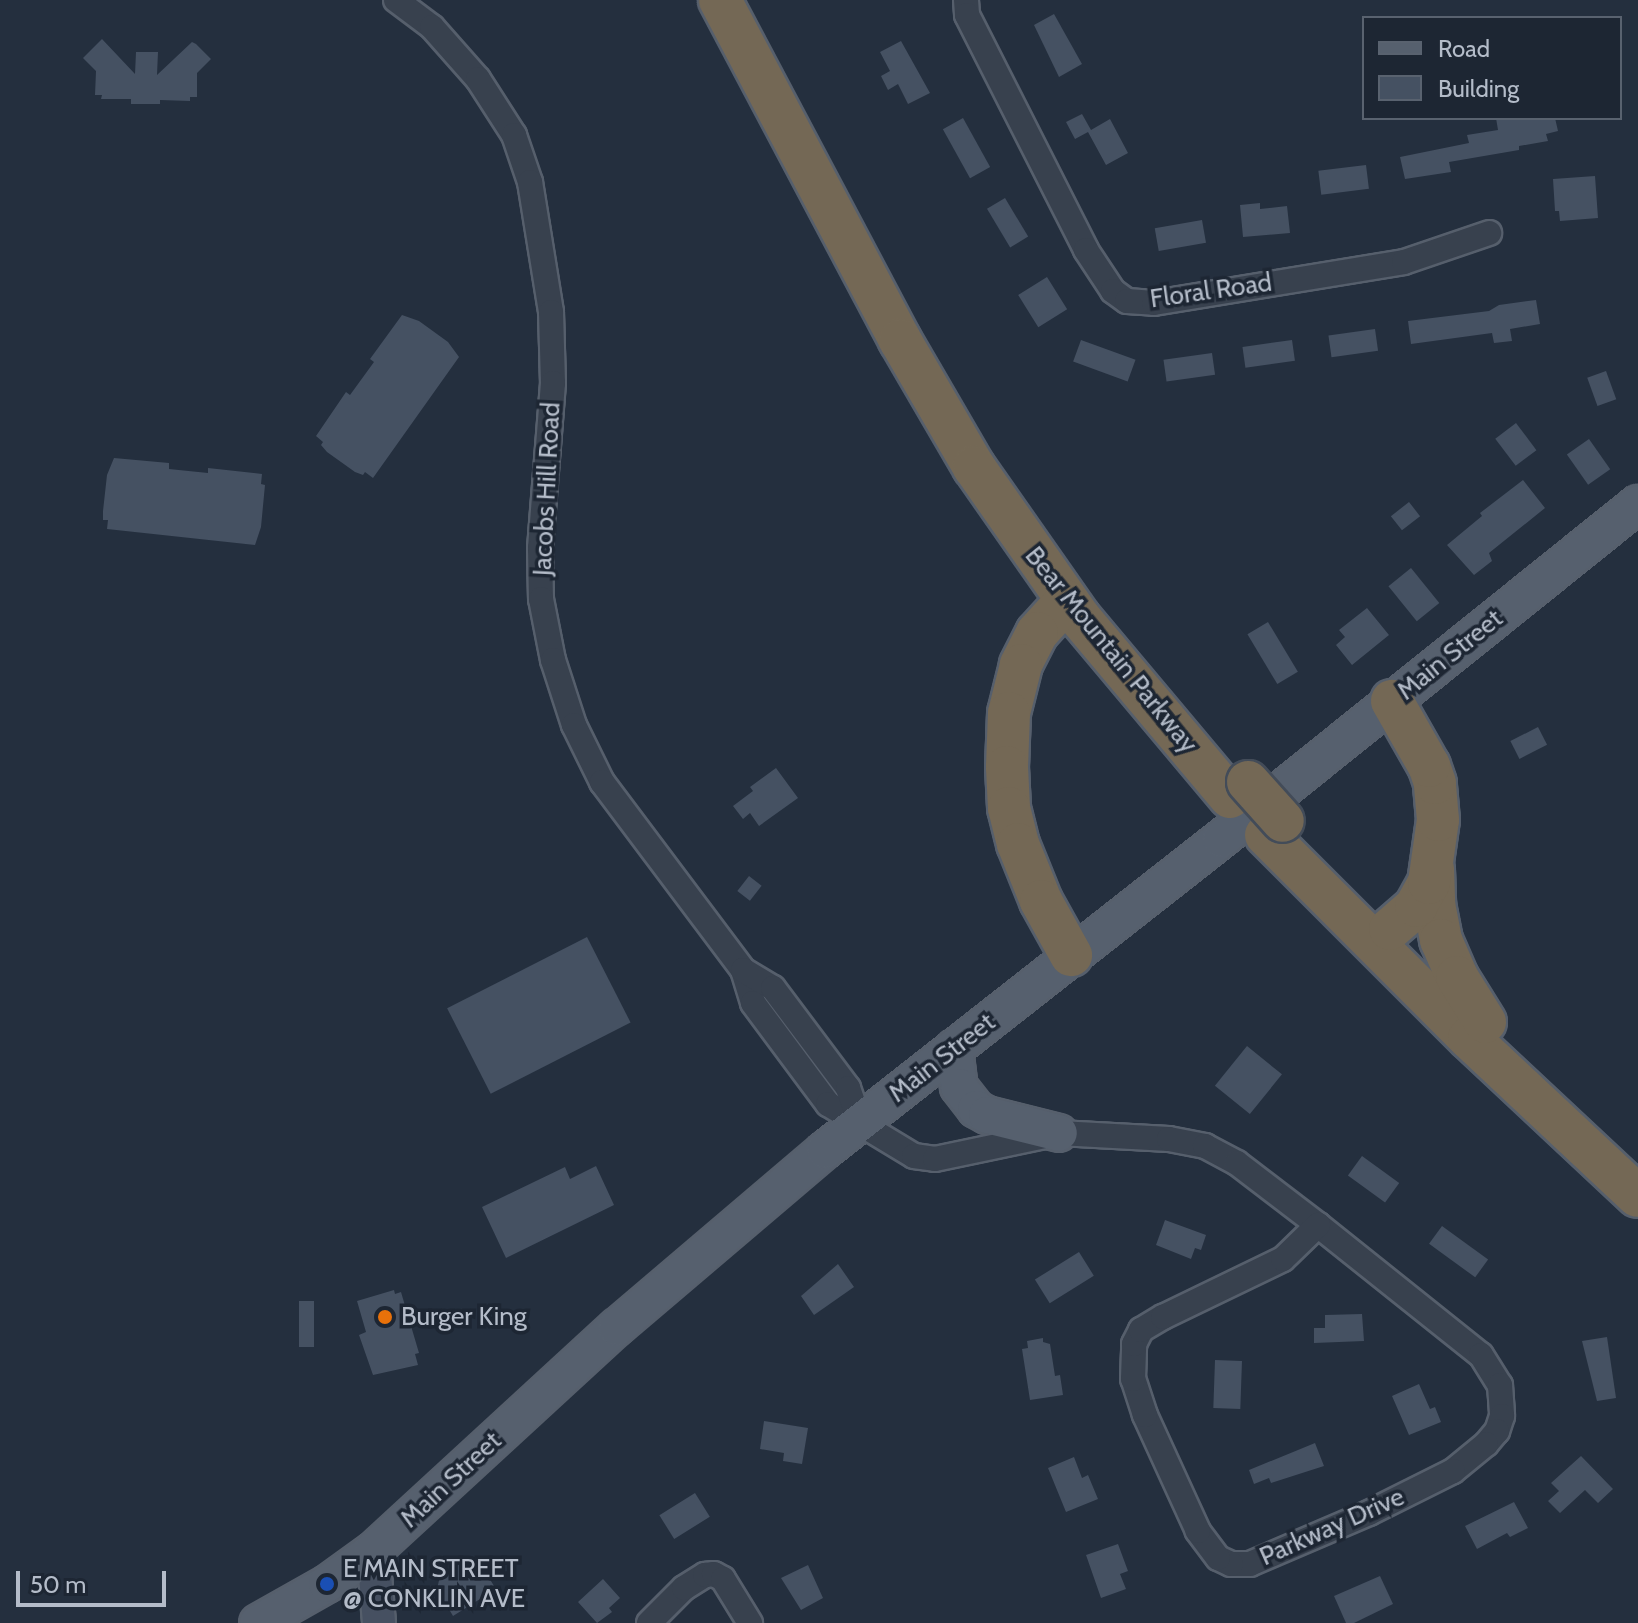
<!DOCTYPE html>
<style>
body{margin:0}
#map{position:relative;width:1638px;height:1623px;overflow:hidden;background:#242f3e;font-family:Cabin,sans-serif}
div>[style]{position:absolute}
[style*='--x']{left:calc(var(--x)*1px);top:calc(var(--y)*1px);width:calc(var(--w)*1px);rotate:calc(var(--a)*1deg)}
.building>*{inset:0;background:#455162;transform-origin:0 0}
.roads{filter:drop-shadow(2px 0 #565f6c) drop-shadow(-2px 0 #565f6c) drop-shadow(0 2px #565f6c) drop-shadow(0 -2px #565f6c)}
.street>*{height:24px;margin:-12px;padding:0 12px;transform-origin:12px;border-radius:12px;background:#38414e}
.secondary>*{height:32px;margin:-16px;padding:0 16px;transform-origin:16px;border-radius:16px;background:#465061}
.primary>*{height:36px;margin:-18px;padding:0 18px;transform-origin:18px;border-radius:18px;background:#56606e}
.highway>*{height:42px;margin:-21px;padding:0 21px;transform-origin:21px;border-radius:21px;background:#746855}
.bridges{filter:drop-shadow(2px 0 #434c59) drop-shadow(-2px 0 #434c59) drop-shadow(0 2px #434c59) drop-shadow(0 -2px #434c59)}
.highway-bridge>*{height:42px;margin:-21px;padding:0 21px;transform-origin:21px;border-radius:21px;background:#746855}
.dots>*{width:22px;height:22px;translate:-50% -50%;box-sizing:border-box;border:4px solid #1d2633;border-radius:50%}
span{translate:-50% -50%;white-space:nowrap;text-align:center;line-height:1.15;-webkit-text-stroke:7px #1d2633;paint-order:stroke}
.street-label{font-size:26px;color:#b4bcc9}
.poi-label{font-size:26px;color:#b4bcc9}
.left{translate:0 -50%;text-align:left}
.legend{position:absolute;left:1362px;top:16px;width:260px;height:104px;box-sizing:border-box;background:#1d2633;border:2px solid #59626f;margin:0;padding:10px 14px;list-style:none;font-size:24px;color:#b4bcc9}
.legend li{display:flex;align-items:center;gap:16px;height:40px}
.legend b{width:40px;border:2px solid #59626f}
.scale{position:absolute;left:16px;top:1571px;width:150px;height:36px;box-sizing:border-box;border:4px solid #b4bcc9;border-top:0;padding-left:10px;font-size:24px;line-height:28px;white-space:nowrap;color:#b4bcc9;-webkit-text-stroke:6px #1d2633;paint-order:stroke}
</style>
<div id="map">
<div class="building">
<div style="clip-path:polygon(1054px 14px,1082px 64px,1059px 77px,1034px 25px)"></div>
<div style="clip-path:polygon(102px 39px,135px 74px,136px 52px,158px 52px,157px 75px,192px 42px,196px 44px,211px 59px,197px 73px,197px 97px,190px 97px,190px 101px,160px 100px,160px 104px,131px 104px,131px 99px,101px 99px,102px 95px,95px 95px,96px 71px,83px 58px)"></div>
<div style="clip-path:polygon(901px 41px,930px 93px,908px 104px,898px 84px,888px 90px,881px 76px,890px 71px,880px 52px)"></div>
<div style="clip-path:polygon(1082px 114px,1091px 130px,1110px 119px,1128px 153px,1106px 165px,1088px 132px,1075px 139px,1066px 122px)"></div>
<div style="left:963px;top:118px;width:56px;height:23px;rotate:61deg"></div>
<div style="clip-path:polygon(1496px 118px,1555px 118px,1558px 131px,1546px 134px,1548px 141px,1519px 146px,1519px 150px,1449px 162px,1451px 172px,1405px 179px,1400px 157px,1469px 143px,1467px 135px,1498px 130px)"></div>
<div style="left:1366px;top:165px;width:24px;height:48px;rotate:83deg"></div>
<div style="clip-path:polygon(1595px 176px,1598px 218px,1560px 221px,1559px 211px,1555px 211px,1553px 179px)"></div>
<div style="left:1005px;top:198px;width:45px;height:21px;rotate:59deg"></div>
<div style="clip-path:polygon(1260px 203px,1260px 209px,1287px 206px,1290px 233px,1243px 237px,1240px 205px)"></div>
<div style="left:1202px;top:220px;width:23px;height:48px;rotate:80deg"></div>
<div style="left:1047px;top:277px;width:38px;height:34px;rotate:58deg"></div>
<div style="clip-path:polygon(1536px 300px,1540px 324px,1510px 329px,1512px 341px,1494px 343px,1492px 333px,1411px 344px,1408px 321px,1489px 311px,1499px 305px)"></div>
<div style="clip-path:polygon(402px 315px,419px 321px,448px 342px,459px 357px,373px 478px,365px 472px,363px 475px,355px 472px,327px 452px,321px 445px,323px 442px,316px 436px,346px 392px,350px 395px,374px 362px,370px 359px)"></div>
<div style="left:1375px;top:329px;width:22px;height:47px;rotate:82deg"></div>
<div style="left:1081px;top:340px;width:58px;height:23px;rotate:20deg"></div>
<div style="left:1292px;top:340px;width:21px;height:50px;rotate:82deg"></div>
<div style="left:1212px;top:353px;width:22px;height:49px;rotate:82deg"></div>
<div style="left:1606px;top:371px;width:30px;height:20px;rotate:70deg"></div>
<div style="left:1516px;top:423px;width:34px;height:26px;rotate:53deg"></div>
<div style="left:1589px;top:439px;width:37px;height:27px;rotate:55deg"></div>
<div style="clip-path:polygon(114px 458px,169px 463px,169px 469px,208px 473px,208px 468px,262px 474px,261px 484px,265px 485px,261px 527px,255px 545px,107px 529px,108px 520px,103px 520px,103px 511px,107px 475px)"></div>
<div style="clip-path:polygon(1523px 480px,1545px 508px,1489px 553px,1492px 561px,1474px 575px,1447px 545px,1482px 516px,1480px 513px)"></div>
<div style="left:1409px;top:502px;width:18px;height:23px;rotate:52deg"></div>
<div style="left:1411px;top:568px;width:45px;height:29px;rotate:51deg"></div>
<div style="clip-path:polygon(1367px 608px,1389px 635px,1352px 665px,1336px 645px,1345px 637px,1339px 630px)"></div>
<div style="left:1268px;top:622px;width:58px;height:24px;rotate:59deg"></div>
<div style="left:1538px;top:727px;width:20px;height:31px;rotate:63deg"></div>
<div style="clip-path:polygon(776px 768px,798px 798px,759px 826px,750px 813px,743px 819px,733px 806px,753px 791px,750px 787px)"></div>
<div style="left:749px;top:876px;width:16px;height:19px;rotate:38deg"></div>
<div style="left:587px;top:937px;width:96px;height:157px;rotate:63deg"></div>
<div style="left:1247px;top:1046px;width:45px;height:51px;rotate:39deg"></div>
<div style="left:1362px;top:1156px;width:46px;height:24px;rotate:36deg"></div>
<div style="clip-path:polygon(596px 1166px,614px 1205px,506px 1258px,482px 1207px,565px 1167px,570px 1179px)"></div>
<div style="clip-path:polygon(1165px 1220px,1206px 1235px,1201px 1250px,1195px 1248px,1191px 1259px,1156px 1245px)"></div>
<div style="left:1442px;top:1226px;width:57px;height:22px;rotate:36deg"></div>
<div style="left:1079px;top:1252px;width:28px;height:52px;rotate:58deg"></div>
<div style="clip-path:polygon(838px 1264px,854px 1287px,814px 1315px,801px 1296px)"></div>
<div style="clip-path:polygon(394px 1290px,395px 1294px,401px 1292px,419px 1353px,415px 1354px,418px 1365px,373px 1375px,359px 1335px,366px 1332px,357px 1301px)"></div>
<div style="left:299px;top:1301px;width:15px;height:46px"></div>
<div style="clip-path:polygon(1362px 1314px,1364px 1341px,1314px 1343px,1314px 1328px,1325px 1328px,1325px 1315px)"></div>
<div style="clip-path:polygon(1607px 1337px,1616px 1398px,1597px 1401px,1582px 1341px)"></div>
<div style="clip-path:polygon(1043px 1338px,1043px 1342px,1050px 1344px,1055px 1376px,1060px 1375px,1063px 1395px,1030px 1400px,1022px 1349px,1028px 1348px,1027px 1341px)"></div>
<div style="left:1215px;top:1360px;width:27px;height:48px;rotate:2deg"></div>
<div style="clip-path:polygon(1419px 1384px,1430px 1409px,1435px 1407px,1441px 1422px,1409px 1435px,1392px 1396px)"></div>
<div style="clip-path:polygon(764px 1421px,808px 1428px,802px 1464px,783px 1461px,784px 1453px,760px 1449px)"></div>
<div style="clip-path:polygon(1315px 1443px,1324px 1466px,1271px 1483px,1269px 1478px,1254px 1484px,1249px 1470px)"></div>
<div style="clip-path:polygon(1581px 1456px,1613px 1489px,1598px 1503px,1585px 1490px,1560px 1513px,1548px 1501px,1559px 1491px,1551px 1483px)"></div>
<div style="clip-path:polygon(1074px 1457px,1082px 1478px,1088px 1475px,1098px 1499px,1066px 1512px,1048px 1468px)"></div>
<div style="left:695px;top:1493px;width:28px;height:42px;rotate:58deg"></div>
<div style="clip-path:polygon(1514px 1502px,1528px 1528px,1510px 1537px,1507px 1533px,1477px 1549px,1465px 1526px)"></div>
<div style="clip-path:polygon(1118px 1544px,1128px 1571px,1120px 1574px,1126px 1589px,1101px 1598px,1086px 1555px)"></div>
<div style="clip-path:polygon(471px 1557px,474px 1561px,477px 1559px,496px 1589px,453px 1616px,437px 1589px,440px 1576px)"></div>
<div style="clip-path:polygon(808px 1565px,823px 1598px,801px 1610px,781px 1578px)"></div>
<div style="clip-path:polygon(1380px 1576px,1393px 1604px,1354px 1623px,1346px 1623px,1334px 1596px)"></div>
<div style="clip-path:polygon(603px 1579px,620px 1598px,609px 1608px,612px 1612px,597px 1623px,578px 1602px)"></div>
</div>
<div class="roads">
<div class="street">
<div style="--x:396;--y:0;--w:45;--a:36.9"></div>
<div style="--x:432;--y:27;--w:69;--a:48.5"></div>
<div style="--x:478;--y:79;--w:67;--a:57.3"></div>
<div style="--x:514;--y:135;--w:50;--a:71.2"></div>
<div style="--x:530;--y:182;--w:132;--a:80.8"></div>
<div style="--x:551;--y:312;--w:71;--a:88.4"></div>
<div style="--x:553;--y:383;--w:166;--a:94.5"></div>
<div style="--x:540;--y:548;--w:51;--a:88.9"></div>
<div style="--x:541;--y:599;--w:62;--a:78.9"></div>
<div style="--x:553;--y:660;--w:68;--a:72.1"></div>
<div style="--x:574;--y:725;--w:64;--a:63.8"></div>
<div style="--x:602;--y:782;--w:235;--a:53.1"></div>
<div style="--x:743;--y:970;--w:34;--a:73"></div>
<div style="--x:753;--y:1003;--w:126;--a:53.4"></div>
<div style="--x:828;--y:1104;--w:100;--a:31.2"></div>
<div style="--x:914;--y:1156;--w:21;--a:8"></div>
<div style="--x:935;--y:1159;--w:127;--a:-11.8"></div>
<div style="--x:1059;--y:1133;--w:110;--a:3.1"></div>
<div style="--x:1169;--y:1139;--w:37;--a:11"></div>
<div style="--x:1205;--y:1146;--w:36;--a:28"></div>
<div style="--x:1237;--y:1163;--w:102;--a:37.4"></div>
<div style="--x:966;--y:0;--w:15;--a:86"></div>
<div style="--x:967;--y:15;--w:263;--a:63.1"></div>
<div style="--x:1086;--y:250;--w:49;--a:56.6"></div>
<div style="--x:1113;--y:291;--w:17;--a:36"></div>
<div style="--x:1127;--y:301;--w:27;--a:4"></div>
<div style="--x:1154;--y:303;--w:253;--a:-9.3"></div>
<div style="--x:1404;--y:262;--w:90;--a:-18.8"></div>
<div style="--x:743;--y:970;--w:35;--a:31"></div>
<div style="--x:773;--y:988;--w:125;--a:53.1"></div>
<div style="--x:848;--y:1088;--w:36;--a:71"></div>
<div style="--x:1318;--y:1225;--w:208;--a:38.6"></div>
<div style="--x:1481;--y:1355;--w:36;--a:58"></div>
<div style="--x:1500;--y:1385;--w:31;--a:86"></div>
<div style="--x:1502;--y:1416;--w:16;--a:108"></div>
<div style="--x:1497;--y:1431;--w:17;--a:130"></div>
<div style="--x:1486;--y:1444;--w:43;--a:140.7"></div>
<div style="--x:1453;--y:1471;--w:94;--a:153.4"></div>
<div style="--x:1369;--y:1513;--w:129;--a:156.8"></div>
<div style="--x:1250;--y:1564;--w:19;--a:180"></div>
<div style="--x:1231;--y:1564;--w:14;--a:-155"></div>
<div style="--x:1218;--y:1558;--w:34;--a:-127"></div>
<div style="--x:1198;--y:1531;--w:128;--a:-114.6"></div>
<div style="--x:1145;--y:1415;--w:38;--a:-108"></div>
<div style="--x:1133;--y:1379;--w:35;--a:-88"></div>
<div style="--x:1134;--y:1344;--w:16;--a:-63"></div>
<div style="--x:1141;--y:1330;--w:26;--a:-31"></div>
<div style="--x:1163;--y:1317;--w:133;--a:-25.8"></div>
<div style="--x:1283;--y:1259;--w:49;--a:-44.2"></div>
<div style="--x:649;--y:1623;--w:49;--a:-45"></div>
<div style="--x:684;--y:1588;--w:25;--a:-32"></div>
<div style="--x:705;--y:1575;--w:9;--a:-6"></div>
<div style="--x:714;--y:1574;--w:10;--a:29"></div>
<div style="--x:723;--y:1579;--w:52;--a:58.5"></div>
</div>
<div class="secondary">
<div style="--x:373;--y:1551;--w:72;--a:85.2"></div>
</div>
<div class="primary">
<div style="--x:954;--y:1048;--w:39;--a:83"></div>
<div style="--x:959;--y:1087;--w:28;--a:52"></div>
<div style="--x:976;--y:1109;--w:13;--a:29"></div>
<div style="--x:987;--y:1115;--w:74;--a:14"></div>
<div style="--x:258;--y:1623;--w:79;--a:-29.5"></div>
<div style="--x:327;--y:1584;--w:57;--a:-35.7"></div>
<div style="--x:373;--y:1551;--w:331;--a:-42.6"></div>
<div style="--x:617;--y:1327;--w:273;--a:-40.4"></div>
<div style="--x:825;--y:1150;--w:504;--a:-38.14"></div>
<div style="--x:1221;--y:839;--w:535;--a:-38.78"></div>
</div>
<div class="highway">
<div style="--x:720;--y:0;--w:385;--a:62.1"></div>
<div style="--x:900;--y:340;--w:147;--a:59.8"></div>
<div style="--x:974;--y:467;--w:183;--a:55"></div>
<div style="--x:1079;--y:617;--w:235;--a:50"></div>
<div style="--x:1066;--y:601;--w:43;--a:132.2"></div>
<div style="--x:1037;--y:633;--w:36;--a:117"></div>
<div style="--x:1021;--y:665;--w:49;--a:104"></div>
<div style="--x:1009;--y:713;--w:54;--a:92.1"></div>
<div style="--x:1007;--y:767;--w:41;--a:87.2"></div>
<div style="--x:1009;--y:808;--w:37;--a:76"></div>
<div style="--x:1018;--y:844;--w:61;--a:68"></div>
<div style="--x:1041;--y:901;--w:62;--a:60.9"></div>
<div style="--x:1266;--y:835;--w:287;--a:45"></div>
<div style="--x:1469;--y:1038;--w:231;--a:43.1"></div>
<div style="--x:1433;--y:869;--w:35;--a:88"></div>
<div style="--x:1434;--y:904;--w:37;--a:79"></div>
<div style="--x:1441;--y:940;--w:40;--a:66.6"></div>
<div style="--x:1457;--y:977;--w:53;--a:58.1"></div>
<div style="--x:1390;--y:929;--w:35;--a:-41"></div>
<div style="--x:1416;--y:906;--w:26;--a:-61"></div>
<div style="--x:1429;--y:883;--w:64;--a:-81.9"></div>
<div style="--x:1438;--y:820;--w:37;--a:-95"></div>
<div style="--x:1435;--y:783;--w:18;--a:-109"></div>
<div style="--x:1429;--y:766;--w:75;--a:-119.6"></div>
</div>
</div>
<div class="bridges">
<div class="highway-bridge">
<div style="--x:1248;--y:782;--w:52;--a:48.1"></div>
</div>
</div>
<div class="dots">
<div style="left:385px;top:1317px;background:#e8710a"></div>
<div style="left:327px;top:1584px;background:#1a4fb4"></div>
</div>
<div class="street-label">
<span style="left:1211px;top:291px;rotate:-8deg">Floral Road</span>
<span style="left:547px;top:489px;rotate:-87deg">Jacobs Hill Road</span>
<span style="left:1111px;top:650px;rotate:51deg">Bear Mountain Parkway</span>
<span style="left:1450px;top:655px;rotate:-39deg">Main Street</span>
<span style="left:942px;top:1058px;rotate:-38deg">Main Street</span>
<span style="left:451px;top:1480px;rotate:-43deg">Main Street</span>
<span style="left:1332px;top:1527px;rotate:-24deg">Parkway Drive</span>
</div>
<div class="poi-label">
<span class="left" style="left:401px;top:1317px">Burger King</span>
<span class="left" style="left:343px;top:1584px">E MAIN STREET<br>@ CONKLIN AVE</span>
</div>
<ul class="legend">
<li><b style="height:10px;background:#56606e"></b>Road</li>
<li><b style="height:22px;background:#455162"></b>Building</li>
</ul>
<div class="scale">50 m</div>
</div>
